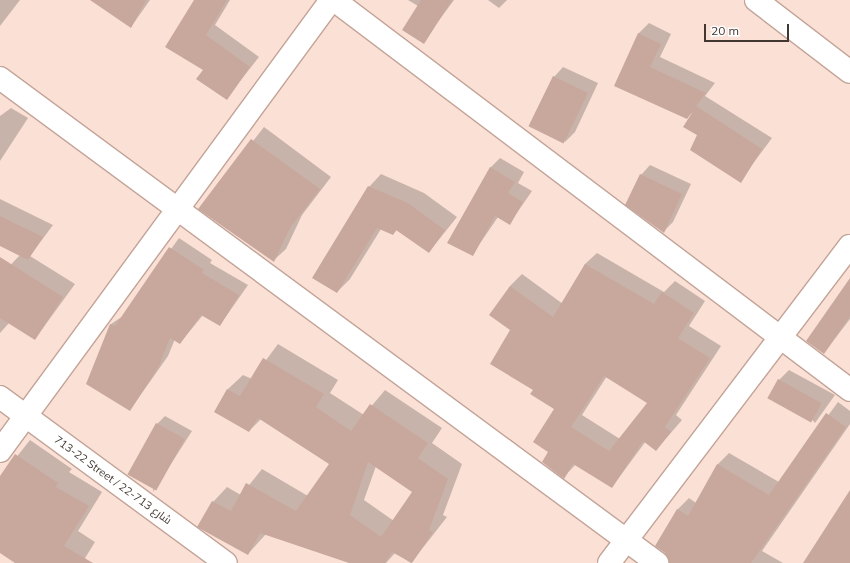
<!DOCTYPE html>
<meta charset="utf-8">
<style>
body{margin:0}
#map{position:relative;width:850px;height:563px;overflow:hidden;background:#fbe0d6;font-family:Mulish,Cairo,sans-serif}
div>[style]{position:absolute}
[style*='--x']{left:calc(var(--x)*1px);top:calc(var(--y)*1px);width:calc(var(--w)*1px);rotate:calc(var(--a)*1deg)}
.shadow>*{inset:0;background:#0003}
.building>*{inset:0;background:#c8a89d;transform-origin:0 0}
.roads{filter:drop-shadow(1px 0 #c3a498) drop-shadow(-1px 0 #c3a498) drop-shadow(0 1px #c3a498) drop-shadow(0 -1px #c3a498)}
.minor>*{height:22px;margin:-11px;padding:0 11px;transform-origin:11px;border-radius:11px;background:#fff}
span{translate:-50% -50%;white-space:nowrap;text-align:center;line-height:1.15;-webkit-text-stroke:3px #fff;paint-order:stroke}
.street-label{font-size:11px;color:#423631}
.scale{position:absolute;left:704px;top:24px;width:85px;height:18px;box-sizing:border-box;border:2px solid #423631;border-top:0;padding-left:5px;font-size:12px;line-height:14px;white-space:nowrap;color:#423631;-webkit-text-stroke:3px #fff;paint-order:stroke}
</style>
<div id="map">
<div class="shadow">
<div style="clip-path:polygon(0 0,20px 0,0 26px)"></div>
<div style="clip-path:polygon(116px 0,150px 0,131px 27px)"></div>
<div style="clip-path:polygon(195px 0,230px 0,215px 25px,259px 57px,226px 99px,204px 69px)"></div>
<div style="clip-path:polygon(408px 0,454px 0,423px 42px,418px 6px)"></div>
<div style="clip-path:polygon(488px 0,507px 0,499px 8px)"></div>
<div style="clip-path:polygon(649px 23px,671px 34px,660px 57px,715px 83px,705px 96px,772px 138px,740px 181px,698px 135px,693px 112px,686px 118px,615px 85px,639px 33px)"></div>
<div style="clip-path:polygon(563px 67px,598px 83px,575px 132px,565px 142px,554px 77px)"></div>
<div style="clip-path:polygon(11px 108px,28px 118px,0 161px,0 116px)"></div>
<div style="clip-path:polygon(264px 127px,331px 177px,302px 215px,286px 249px,274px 260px,200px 209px)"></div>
<div style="clip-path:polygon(500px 158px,524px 172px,518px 183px,532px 191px,510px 223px,498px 217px,472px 255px,490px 168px)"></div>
<div style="clip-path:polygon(650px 165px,691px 184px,673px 222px,663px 232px,641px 175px)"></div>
<div style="clip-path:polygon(381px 174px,424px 193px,457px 217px,429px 252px,397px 230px,393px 234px,381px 229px,350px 279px,337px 292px,369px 187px)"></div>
<div style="clip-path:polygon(0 199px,53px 225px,30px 256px,75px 284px,35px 339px,9px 323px,0 333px,0 276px,20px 255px,0 245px)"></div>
<div style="clip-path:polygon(179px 238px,212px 260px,210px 263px,248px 285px,220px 325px,203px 315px,180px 343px,175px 339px,168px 356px,130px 410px,88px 384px,111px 324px,123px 316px)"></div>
<div style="clip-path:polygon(evenodd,597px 253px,664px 292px,675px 281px,705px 301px,689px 326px,721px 346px,676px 415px,682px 420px,656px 450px,646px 441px,612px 487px,576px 464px,564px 477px,550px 452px,555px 408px,534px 390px,511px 330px,510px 286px,522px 274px,563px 304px,585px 264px,597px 253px,607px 376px,648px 403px,620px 439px,582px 415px,607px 376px)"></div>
<div style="clip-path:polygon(850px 280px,850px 319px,824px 353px)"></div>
<div style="clip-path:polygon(evenodd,278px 344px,338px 380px,330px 393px,364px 415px,385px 390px,442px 428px,432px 443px,462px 464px,443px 515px,447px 517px,411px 563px,395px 553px,386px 563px,352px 563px,266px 534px,248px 554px,213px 502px,227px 487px,241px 495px,262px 469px,308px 496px,330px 464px,261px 419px,249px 431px,215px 411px,228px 389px,243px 375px,252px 379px,278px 344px,376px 466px,414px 491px,394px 521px,364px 500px,376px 466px)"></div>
<div style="clip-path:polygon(789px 370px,835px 395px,815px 423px,779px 380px)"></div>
<div style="clip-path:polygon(838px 402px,850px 411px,850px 424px,762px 551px,783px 563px,670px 563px,677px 510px,689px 498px,696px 503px,718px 464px,729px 453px,779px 482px)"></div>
<div style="clip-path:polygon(165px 416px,192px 431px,153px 492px,157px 424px)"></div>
<div style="clip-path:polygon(30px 440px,72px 469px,69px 472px,102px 492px,78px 531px,95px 542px,82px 563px,17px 563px,0 551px,0 478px)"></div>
</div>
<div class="building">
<div style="clip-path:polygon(90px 0,146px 0,131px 28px)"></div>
<div style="clip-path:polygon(194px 0,227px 0,206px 35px,250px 67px,227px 100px,196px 79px,203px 70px,165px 47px)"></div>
<div style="clip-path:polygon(421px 0,452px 0,424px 44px,402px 30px)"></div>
<div style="clip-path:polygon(638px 33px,661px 44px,650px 67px,706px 93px,696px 106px,762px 149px,741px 183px,690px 150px,697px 135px,683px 127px,695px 108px,687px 119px,614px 86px)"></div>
<div style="left:553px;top:76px;width:39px;height:56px;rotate:26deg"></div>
<div style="clip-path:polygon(251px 139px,320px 189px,290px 228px,274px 262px,198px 209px)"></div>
<div style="clip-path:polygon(490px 167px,515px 182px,508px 193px,523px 202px,510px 225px,495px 216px,473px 256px,447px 243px)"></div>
<div style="clip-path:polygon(640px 174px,682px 194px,664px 233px,625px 205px)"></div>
<div style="clip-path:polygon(368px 186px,408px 203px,445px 230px,429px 253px,396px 230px,393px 235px,377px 228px,337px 293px,312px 278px)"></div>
<div style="clip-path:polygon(0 216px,43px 237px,28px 260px,0 246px)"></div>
<div style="clip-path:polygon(169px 247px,204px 270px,202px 273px,239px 295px,220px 326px,201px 315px,180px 344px,170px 338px,159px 366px,130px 411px,86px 384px,110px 324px,115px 326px)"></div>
<div style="clip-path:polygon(0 257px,63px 297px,35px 340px,0 318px)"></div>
<div style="clip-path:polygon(evenodd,585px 264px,654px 304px,662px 292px,694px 313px,678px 338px,710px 358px,665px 427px,671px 432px,656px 451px,643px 441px,612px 488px,573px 464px,564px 479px,542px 462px,548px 452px,533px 442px,554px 409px,530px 394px,533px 390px,490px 364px,510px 330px,489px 315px,510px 286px,553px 317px,585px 264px,604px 376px,647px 403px,609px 451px,571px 427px,604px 376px)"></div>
<div style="clip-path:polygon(850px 278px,850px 316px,824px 354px,806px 341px)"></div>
<div style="clip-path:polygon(evenodd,263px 358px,324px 394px,316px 407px,351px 431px,370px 404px,428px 443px,418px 458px,448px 479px,429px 530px,433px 532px,412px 563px,392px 552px,385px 563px,349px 563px,260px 533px,248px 555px,197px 527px,212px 501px,231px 511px,246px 483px,296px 511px,329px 464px,258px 418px,249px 432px,214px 412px,227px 389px,240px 396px,263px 358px,368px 462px,412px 492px,381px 537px,350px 515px,368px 462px)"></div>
<div style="left:778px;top:379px;width:50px;height:22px;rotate:29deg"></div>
<div style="clip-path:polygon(826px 413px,846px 427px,751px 563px,669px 563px,665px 553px,655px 546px,677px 509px,688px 516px,717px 464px,769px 495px)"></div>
<div style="left:156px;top:423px;width:33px;height:59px;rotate:29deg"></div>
<div style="clip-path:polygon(15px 454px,58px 483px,56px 487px,89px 506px,64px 546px,93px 563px,15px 563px,0 553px,0 476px)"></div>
<div style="clip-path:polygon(850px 490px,850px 563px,803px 563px)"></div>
</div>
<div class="roads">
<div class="minor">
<div style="--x:334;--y:0;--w:647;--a:37.08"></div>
<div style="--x:756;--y:0;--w:118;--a:37.5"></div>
<div style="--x:0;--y:78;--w:817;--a:36.43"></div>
<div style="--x:0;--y:397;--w:280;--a:36.3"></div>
<div style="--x:0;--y:451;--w:559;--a:-53.72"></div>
<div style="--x:609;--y:563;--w:398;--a:-52.8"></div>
</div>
</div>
<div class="street-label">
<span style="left:113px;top:480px;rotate:36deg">713-22 Street / شارع 713-22</span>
</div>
<div class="scale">20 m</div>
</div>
